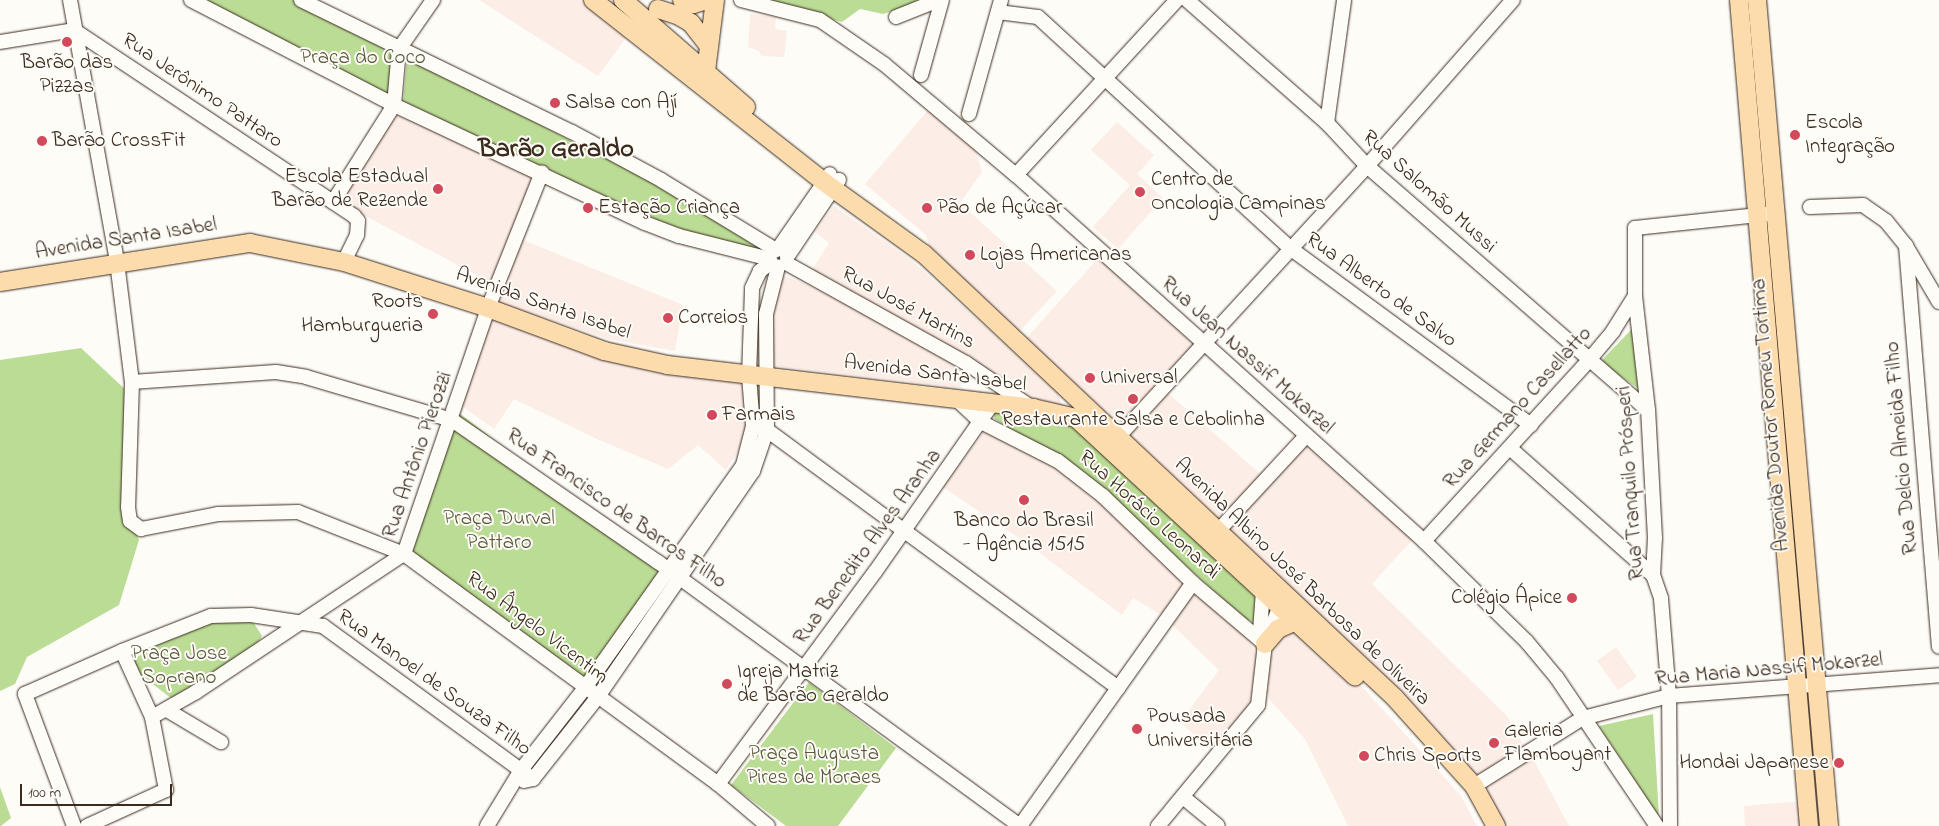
<!DOCTYPE html>
<html>
<head>
<meta charset="utf-8">
<style>
	body { margin:0 }
	#map { position:relative; width:1939px; height:826px; overflow:hidden; background:#fdfcf7; font-family:"Indie Flower",sans-serif }
	div>[style] { position:absolute }
	[style*='--x'] { left:calc(var(--x)*1px); top:calc(var(--y)*1px); width:calc(var(--w)*1px); rotate:calc(var(--a)*1deg) }
	.built>* { inset:0; background:#fcede7 }
	.green>* { inset:0; background:#bbdc95 }
	.roads { filter:drop-shadow(0 0 1px #3b2a1e) drop-shadow(0 0 1px #3b2a1e) }
	.minor>* { height:14px; margin:-7px; padding:0 7px; transform-origin:7px; border-radius:7px; background:#fdfcf7 }
	.major>* { height:18px; margin:-9px; padding:0 9px; transform-origin:9px; border-radius:9px; background:#fcdcac }
	.dots>* { width:14px; height:14px; translate:-50% -50%; box-sizing:border-box; border:2px solid #fdfcf7; border-radius:50% }
	span { translate:-50% -50%; white-space:nowrap; text-align:center; line-height:1.15; -webkit-text-stroke:4px #fdfcf7; paint-order:stroke }
	.park-label { font-size:21px; color:#5b563c }
	.poi-label { font-size:21px; color:#3b2a1e }
	.left { translate:0 -50%; text-align:left }
	.right { translate:-100% -50%; text-align:right }
	.street-label { font-size:21px; color:#3b2a1e }
	.district-label { font-size:26px; color:#3b2a1e; font-weight:700 }
	.scale { position:absolute; left:20px; top:784px; width:152px; height:22px; box-sizing:border-box; border:2px solid #3b2a1e; border-top:0; padding-left:6px; font-size:15px; line-height:18px; white-space:nowrap; color:#3b2a1e; -webkit-text-stroke:4px #fdfcf7; paint-order:stroke }
</style>
</head>
<body>
<div id="map">
	<div class="built">
		<div style="clip-path:polygon(479px 0,583px 0,628px 35px,598px 76px)"></div>
		<div style="clip-path:polygon(750px 14px,776px 17px,775px 29px,787px 31px,784px 57px,762px 56px,759px 51px,748px 47px)"></div>
		<div style="clip-path:polygon(928px 110px,975px 148px,982px 172px,960px 203px,1057px 291px,1017px 334px,931px 252px,925px 234px,865px 184px)"></div>
		<div style="clip-path:polygon(395px 114px,534px 176px,492px 283px,339px 202px)"></div>
		<div style="clip-path:polygon(1117px 122px,1154px 155px,1137px 174px,1163px 198px,1118px 249px,1093px 227px,1130px 185px,1091px 150px)"></div>
		<div style="clip-path:polygon(834px 206px,910px 259px,1057px 391px,1063px 408px,1026px 400px,888px 313px,812px 270px,829px 243px,815px 232px)"></div>
		<div style="clip-path:polygon(523px 240px,683px 305px,675px 351px,609px 339px,497px 302px)"></div>
		<div style="clip-path:polygon(1100px 256px,1197px 343px,1116px 429px,1022px 343px)"></div>
		<div style="clip-path:polygon(783px 275px,834px 296px,968px 366px,960px 388px,773px 366px,771px 315px)"></div>
		<div style="clip-path:polygon(491px 314px,598px 354px,746px 377px,747px 417px,742px 445px,726px 470px,698px 445px,668px 469px,597px 439px,514px 399px,494px 429px,462px 406px)"></div>
		<div style="clip-path:polygon(1168px 393px,1263px 476px,1219px 526px,1125px 439px)"></div>
		<div style="clip-path:polygon(985px 431px,1055px 466px,1099px 500px,1248px 636px,1257px 655px,1255px 699px,1213px 751px,1180px 722px,1219px 670px,1163px 616px,1133px 598px,1122px 615px,1029px 545px,943px 487px)"></div>
		<div style="clip-path:polygon(1305px 444px,1412px 540px,1372px 584px,1507px 716px,1525px 748px,1475px 780px,1226px 532px)"></div>
		<div style="clip-path:polygon(1295px 628px,1365px 690px,1461px 796px,1477px 826px,1348px 826px,1305px 739px,1269px 699px,1266px 683px,1269px 649px,1281px 636px)"></div>
		<div style="clip-path:polygon(1616px 647px,1637px 677px,1618px 690px,1597px 661px)"></div>
		<div style="clip-path:polygon(1531px 755px,1569px 826px,1501px 826px,1479px 787px)"></div>
		<div style="clip-path:polygon(1801px 801px,1804px 826px,1745px 826px,1744px 806px)"></div>
	</div>
	<div class="green">
		<div style="clip-path:polygon(197px 0,301px 0,399px 49px,392px 100px)"></div>
		<div style="clip-path:polygon(763px 0,927px 0,883px 14px,860px 9px,842px 22px)"></div>
		<div style="clip-path:polygon(407px 58px,660px 185px,768px 248px,765px 254px,676px 229px,403px 103px)"></div>
		<div style="clip-path:polygon(1632px 329px,1639px 389px,1600px 362px)"></div>
		<div style="clip-path:polygon(81px 348px,129px 393px,126px 507px,139px 540px,119px 605px,27px 657px,15px 684px,0 691px,0 360px)"></div>
		<div style="clip-path:polygon(992px 412px,1057px 419px,1078px 430px,1258px 595px,1256px 622px,1245px 619px,1153px 536px,1040px 448px,995px 419px)"></div>
		<div style="clip-path:polygon(459px 413px,661px 568px,584px 681px,410px 552px)"></div>
		<div style="clip-path:polygon(213px 619px,252px 620px,262px 636px,254px 648px,176px 702px,137px 672px,132px 661px,147px 650px)"></div>
		<div style="clip-path:polygon(809px 682px,896px 748px,838px 826px,786px 826px,731px 785px)"></div>
		<div style="clip-path:polygon(1653px 714px,1659px 817px,1599px 726px)"></div>
		<div style="clip-path:polygon(0 787px,11px 818px,1px 826px,0 826px)"></div>
	</div>
	<div class="roads">
		<div class="minor">
			<div style="--x:70;--y:0;--w:266;--a:79.8"></div>
			<div style="--x:117;--y:262;--w:121;--a:82.9"></div>
			<div style="--x:132;--y:382;--w:125;--a:91.8"></div>
			<div style="--x:128;--y:507;--w:14;--a:82"></div>
			<div style="--x:130;--y:521;--w:14;--a:36"></div>
			<div style="--x:141;--y:529;--w:78;--a:-11"></div>
			<div style="--x:218;--y:514;--w:80;--a:-1.4"></div>
			<div style="--x:298;--y:512;--w:114;--a:21.6"></div>
			<div style="--x:404;--y:554;--w:389;--a:36.2"></div>
			<div style="--x:718;--y:784;--w:65;--a:40"></div>
			<div style="--x:191;--y:0;--w:229;--a:27.3"></div>
			<div style="--x:394;--y:105;--w:277;--a:25.2"></div>
			<div style="--x:645;--y:223;--w:36;--a:21"></div>
			<div style="--x:679;--y:236;--w:94;--a:14.2"></div>
			<div style="--x:301;--y:0;--w:301;--a:26"></div>
			<div style="--x:572;--y:132;--w:101;--a:28.3"></div>
			<div style="--x:661;--y:180;--w:135;--a:31.3"></div>
			<div style="--x:741;--y:0;--w:81;--a:14.2"></div>
			<div style="--x:820;--y:20;--w:78;--a:34.5"></div>
			<div style="--x:884;--y:64;--w:172;--a:40.1"></div>
			<div style="--x:1016;--y:175;--w:251;--a:41.8"></div>
			<div style="--x:1203;--y:342;--w:297;--a:42"></div>
			<div style="--x:1424;--y:541;--w:144;--a:44.4"></div>
			<div style="--x:1527;--y:642;--w:47;--a:50.2"></div>
			<div style="--x:1557;--y:678;--w:179;--a:56"></div>
			<div style="--x:1187;--y:0;--w:186;--a:41.3"></div>
			<div style="--x:1327;--y:123;--w:59;--a:47.1"></div>
			<div style="--x:1367;--y:166;--w:372;--a:41"></div>
			<div style="--x:998;--y:12;--w:40;--a:7.1"></div>
			<div style="--x:1038;--y:17;--w:342;--a:42.5"></div>
			<div style="--x:1290;--y:248;--w:299;--a:36.3"></div>
			<div style="--x:896;--y:17;--w:46;--a:-21.6"></div>
			<div style="--x:0;--y:42;--w:75;--a:-9.2"></div>
			<div style="--x:74;--y:30;--w:336;--a:33.6"></div>
			<div style="--x:354;--y:216;--w:6;--a:51"></div>
			<div style="--x:358;--y:221;--w:14;--a:94"></div>
			<div style="--x:357;--y:235;--w:30;--a:116"></div>
			<div style="--x:921;--y:75;--w:78;--a:-74.4"></div>
			<div style="--x:969;--y:114;--w:118;--a:-74.3"></div>
			<div style="--x:1327;--y:123;--w:124;--a:-82.1"></div>
			<div style="--x:1016;--y:175;--w:238;--a:-47.4"></div>
			<div style="--x:333;--y:202;--w:115;--a:-57.8"></div>
			<div style="--x:394;--y:105;--w:56;--a:-84.9"></div>
			<div style="--x:399;--y:49;--w:60;--a:-55.2"></div>
			<div style="--x:1810;--y:207;--w:53;--a:-2.2"></div>
			<div style="--x:1863;--y:205;--w:28;--a:35"></div>
			<div style="--x:1886;--y:221;--w:32;--a:51"></div>
			<div style="--x:1906;--y:246;--w:65;--a:59.5"></div>
			<div style="--x:1906;--y:246;--w:402;--a:85.3"></div>
			<div style="--x:778;--y:249;--w:91;--a:-55.3"></div>
			<div style="--x:787;--y:257;--w:93;--a:-56"></div>
			<div style="--x:786;--y:263;--w:206;--a:29.1"></div>
			<div style="--x:966;--y:363;--w:78;--a:34.1"></div>
			<div style="--x:132;--y:382;--w:144;--a:-4"></div>
			<div style="--x:276;--y:372;--w:30;--a:9"></div>
			<div style="--x:306;--y:377;--w:152;--a:16.4"></div>
			<div style="--x:452;--y:420;--w:250;--a:34.6"></div>
			<div style="--x:658;--y:562;--w:448;--a:36.1"></div>
			<div style="--x:955;--y:398;--w:35;--a:43"></div>
			<div style="--x:981;--y:422;--w:86;--a:26.9"></div>
			<div style="--x:1058;--y:461;--w:57;--a:37.9"></div>
			<div style="--x:1103;--y:496;--w:125;--a:44"></div>
			<div style="--x:1193;--y:583;--w:94;--a:40.3"></div>
			<div style="--x:759;--y:427;--w:9;--a:21"></div>
			<div style="--x:767;--y:430;--w:436;--a:36.3"></div>
			<div style="--x:1117;--y:438;--w:369;--a:-47.4"></div>
			<div style="--x:1367;--y:166;--w:221;--a:-48.7"></div>
			<div style="--x:1511;--y:449;--w:190;--a:41.6"></div>
			<div style="--x:1218;--y:531;--w:129;--a:-47.2"></div>
			<div style="--x:1424;--y:541;--w:245;--a:-47.6"></div>
			<div style="--x:1589;--y:360;--w:38;--a:-50"></div>
			<div style="--x:1613;--y:331;--w:41;--a:-57.8"></div>
			<div style="--x:1263;--y:591;--w:40;--a:94.3"></div>
			<div style="--x:1260;--y:631;--w:14;--a:69"></div>
			<div style="--x:167;--y:710;--w:63;--a:30.7"></div>
			<div style="--x:152;--y:717;--w:51;--a:-29.6"></div>
			<div style="--x:196;--y:692;--w:250;--a:-33.6"></div>
			<div style="--x:404;--y:554;--w:260;--a:-71.1"></div>
			<div style="--x:488;--y:308;--w:146;--a:-68.3"></div>
			<div style="--x:524;--y:781;--w:9;--a:-13"></div>
			<div style="--x:533;--y:779;--w:103;--a:-51.7"></div>
			<div style="--x:597;--y:698;--w:275;--a:-55.5"></div>
			<div style="--x:753;--y:471;--w:43;--a:-71.1"></div>
			<div style="--x:767;--y:430;--w:116;--a:-90.5"></div>
			<div style="--x:766;--y:314;--w:49;--a:-75.7"></div>
			<div style="--x:718;--y:784;--w:264;--a:-53.5"></div>
			<div style="--x:875;--y:572;--w:206;--a:-55.1"></div>
			<div style="--x:1474;--y:786;--w:128;--a:-32"></div>
			<div style="--x:1583;--y:718;--w:89;--a:-14.3"></div>
			<div style="--x:1669;--y:696;--w:271;--a:-4.4"></div>
			<div style="--x:1183;--y:797;--w:45;--a:39.6"></div>
			<div style="--x:74;--y:826;--w:141;--a:-110.4"></div>
			<div style="--x:25;--y:694;--w:106;--a:-23.9"></div>
			<div style="--x:122;--y:651;--w:96;--a:-21.5"></div>
			<div style="--x:211;--y:616;--w:40;--a:-1.4"></div>
			<div style="--x:251;--y:615;--w:73;--a:8.7"></div>
			<div style="--x:323;--y:626;--w:260;--a:36.1"></div>
			<div style="--x:87;--y:826;--w:87;--a:-24.5"></div>
			<div style="--x:166;--y:790;--w:74;--a:-100.9"></div>
			<div style="--x:152;--y:717;--w:72;--a:-114.4"></div>
			<div style="--x:487;--y:826;--w:66;--a:-58.7"></div>
			<div style="--x:521;--y:770;--w:103;--a:-52.1"></div>
			<div style="--x:584;--y:689;--w:275;--a:-54.6"></div>
			<div style="--x:743;--y:465;--w:40;--a:-75.6"></div>
			<div style="--x:753;--y:426;--w:50;--a:-94.6"></div>
			<div style="--x:749;--y:376;--w:88;--a:-88"></div>
			<div style="--x:752;--y:288;--w:19;--a:-65"></div>
			<div style="--x:760;--y:271;--w:14;--a:-39"></div>
			<div style="--x:1020;--y:826;--w:298;--a:-54.6"></div>
			<div style="--x:1158;--y:826;--w:157;--a:-50.4"></div>
			<div style="--x:1258;--y:705;--w:61;--a:-83.5"></div>
			<div style="--x:1265;--y:644;--w:49;--a:-68.6"></div>
			<div style="--x:1670;--y:826;--w:130;--a:-90.4"></div>
			<div style="--x:1669;--y:696;--w:98;--a:-94.7"></div>
			<div style="--x:1661;--y:598;--w:24;--a:-109"></div>
			<div style="--x:1653;--y:575;--w:37;--a:-87"></div>
			<div style="--x:1655;--y:538;--w:128;--a:-93.1"></div>
			<div style="--x:1648;--y:410;--w:115;--a:-96.5"></div>
			<div style="--x:1635;--y:296;--w:68;--a:-90"></div>
			<div style="--x:1635;--y:228;--w:143;--a:-6"></div>
		</div>
		<div class="major">
			<div style="--x:593;--y:0;--w:294;--a:38.2"></div>
			<div style="--x:824;--y:182;--w:123;--a:35.8"></div>
			<div style="--x:924;--y:254;--w:647;--a:43.31"></div>
			<div style="--x:1395;--y:698;--w:118;--a:48.1"></div>
			<div style="--x:1474;--y:786;--w:46;--a:61.2"></div>
			<div style="--x:623;--y:0;--w:163;--a:41"></div>
			<div style="--x:682;--y:0;--w:12;--a:20"></div>
			<div style="--x:693;--y:4;--w:15;--a:-16"></div>
			<div style="--x:1739;--y:0;--w:829;--a:85.16"></div>
			<div style="--x:1757;--y:0;--w:829;--a:85.02"></div>
			<div style="--x:658;--y:9;--w:22;--a:18"></div>
			<div style="--x:679;--y:16;--w:14;--a:30"></div>
			<div style="--x:691;--y:23;--w:29;--a:52"></div>
			<div style="--x:706;--y:71;--w:72;--a:-82.8"></div>
			<div style="--x:0;--y:282;--w:253;--a:-8.9"></div>
			<div style="--x:250;--y:243;--w:96;--a:11.4"></div>
			<div style="--x:344;--y:262;--w:151;--a:17.7"></div>
			<div style="--x:488;--y:308;--w:124;--a:20.3"></div>
			<div style="--x:604;--y:351;--w:65;--a:12.5"></div>
			<div style="--x:667;--y:365;--w:369;--a:6.7"></div>
			<div style="--x:1033;--y:408;--w:71;--a:13.1"></div>
			<div style="--x:1077;--y:419;--w:379;--a:42.8"></div>
			<div style="--x:1265;--y:644;--w:20;--a:-49"></div>
			<div style="--x:1278;--y:629;--w:20;--a:-24"></div>
		</div>
	</div>
	<div class="dots">
		<div style="left:67px;top:42px;background:#d1495b"></div>
		<div style="left:555px;top:103px;background:#d1495b"></div>
		<div style="left:1795px;top:135px;background:#d1495b"></div>
		<div style="left:42px;top:141px;background:#d1495b"></div>
		<div style="left:438px;top:189px;background:#d1495b"></div>
		<div style="left:1140px;top:192px;background:#d1495b"></div>
		<div style="left:588px;top:208px;background:#d1495b"></div>
		<div style="left:927px;top:208px;background:#d1495b"></div>
		<div style="left:970px;top:255px;background:#d1495b"></div>
		<div style="left:433px;top:314px;background:#d1495b"></div>
		<div style="left:668px;top:318px;background:#d1495b"></div>
		<div style="left:1090px;top:378px;background:#d1495b"></div>
		<div style="left:1133px;top:399px;background:#d1495b"></div>
		<div style="left:712px;top:415px;background:#d1495b"></div>
		<div style="left:1024px;top:500px;background:#d1495b"></div>
		<div style="left:1572px;top:598px;background:#d1495b"></div>
		<div style="left:727px;top:684px;background:#d1495b"></div>
		<div style="left:1137px;top:729px;background:#d1495b"></div>
		<div style="left:1494px;top:743px;background:#d1495b"></div>
		<div style="left:1364px;top:756px;background:#d1495b"></div>
		<div style="left:1839px;top:763px;background:#d1495b"></div>
	</div>
	<div class="park-label">
		<span style="left:363px;top:58px">Praça do Coco</span>
		<span style="left:499px;top:531px">Praça Durval<br>Pattaro</span>
		<span style="left:179px;top:666px">Praça Jose<br>Soprano</span>
		<span style="left:814px;top:766px">Praça Augusta<br>Pires de Moraes</span>
	</div>
	<div class="poi-label">
		<span style="left:67px;top:75px">Barão das<br>Pizzas</span>
		<span class="left" style="left:565px;top:103px">Salsa con Ají</span>
		<span class="left" style="left:1805px;top:135px">Escola<br>Integração</span>
		<span class="left" style="left:52px;top:141px">Barão CrossFit</span>
		<span class="right" style="left:428px;top:189px">Escola Estadual<br>Barão de Rezende</span>
		<span class="left" style="left:1151px;top:192px">Centro de<br>Oncologia Campinas</span>
		<span class="left" style="left:598px;top:208px">Estação Criança</span>
		<span class="left" style="left:937px;top:208px">Pão de Açúcar</span>
		<span class="left" style="left:980px;top:255px">Lojas Americanas</span>
		<span class="right" style="left:423px;top:314px">Roots<br>Hamburgueria</span>
		<span class="left" style="left:678px;top:318px">Correios</span>
		<span class="left" style="left:1100px;top:378px">Universal</span>
		<span class="left" style="left:722px;top:415px">Farmais</span>
		<span style="left:1133px;top:420px">Restaurante Salsa e Cebolinha</span>
		<span style="left:1024px;top:533px">Banco do Brasil<br>- Agência 1515</span>
		<span class="right" style="left:1562px;top:598px">Colégio Ápice</span>
		<span class="left" style="left:737px;top:684px">Igreja Matriz<br>de Barão Geraldo</span>
		<span class="left" style="left:1147px;top:729px">Pousada<br>Universitária</span>
		<span class="left" style="left:1504px;top:743px">Galeria<br>Flamboyant</span>
		<span class="left" style="left:1374px;top:756px">Chris Sports</span>
		<span class="right" style="left:1829px;top:763px">Hondai Japanese</span>
	</div>
	<div class="street-label">
		<span style="left:202px;top:91px;rotate:34deg">Rua Jerônimo Pattaro</span>
		<span style="left:1429px;top:192px;rotate:42deg">Rua Salomão Mussi</span>
		<span style="left:126px;top:239px;rotate:-9deg">Avenida Santa Isabel</span>
		<span style="left:1381px;top:290px;rotate:36deg">Rua Alberto de Salvo</span>
		<span style="left:543px;top:304px;rotate:19deg">Avenida Santa Isabel</span>
		<span style="left:908px;top:308px;rotate:29deg">Rua José Martins</span>
		<span style="left:1247px;top:356px;rotate:42deg">Rua Jean Nassif Mokarzel</span>
		<span style="left:935px;top:374px;rotate:7deg">Avenida Santa Isabel</span>
		<span style="left:1518px;top:408px;rotate:-48deg">Rua Germano Casellatto</span>
		<span style="left:1771px;top:415px;rotate:-95deg">Avenida Doutor Romeu Tortima</span>
		<span style="left:1902px;top:448px;rotate:-95deg">Rua Delcio Almeida Filho</span>
		<span style="left:418px;top:455px;rotate:-71deg">Rua Antônio Pierozzi</span>
		<span style="left:1631px;top:483px;rotate:-94deg">Rua Tranquilo Prósperi</span>
		<span style="left:616px;top:509px;rotate:35deg">Rua Francisco de Barros Filho</span>
		<span style="left:1149px;top:515px;rotate:42deg">Rua Horácio Leonardi</span>
		<span style="left:868px;top:547px;rotate:-54deg">Rua Benedito Alves Aranha</span>
		<span style="left:1302px;top:582px;rotate:44deg">Avenida Albino José Barbosa de Oliveira</span>
		<span style="left:537px;top:628px;rotate:37deg">Rua Ângelo Vicentim</span>
		<span style="left:1769px;top:670px;rotate:-5deg">Rua Maria Nassif Mokarzel</span>
		<span style="left:434px;top:683px;rotate:36deg">Rua Manoel de Souza Filho</span>
	</div>
	<div class="district-label">
		<span style="left:556px;top:151px">Barão Geraldo</span>
	</div>
	<div class="scale">100 m</div>
</div>
</body>
</html>
